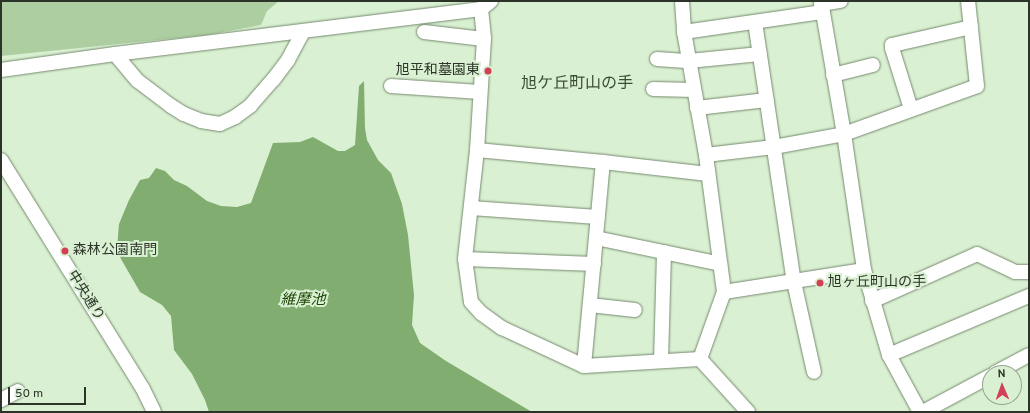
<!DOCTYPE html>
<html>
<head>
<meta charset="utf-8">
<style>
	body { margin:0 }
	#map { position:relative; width:1030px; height:413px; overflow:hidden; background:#daf0d2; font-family:Overpass,"Noto Sans JP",sans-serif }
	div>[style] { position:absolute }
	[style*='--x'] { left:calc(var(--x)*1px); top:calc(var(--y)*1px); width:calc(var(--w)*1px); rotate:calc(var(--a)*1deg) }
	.green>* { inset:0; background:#accea0 }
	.water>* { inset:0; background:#81ae70 }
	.roads { filter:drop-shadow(0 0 1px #75896e) drop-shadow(0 0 1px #75896e) }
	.minor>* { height:14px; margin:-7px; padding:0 7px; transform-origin:7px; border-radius:7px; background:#fff }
	.dots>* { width:11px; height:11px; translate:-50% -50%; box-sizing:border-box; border:2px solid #daf0d2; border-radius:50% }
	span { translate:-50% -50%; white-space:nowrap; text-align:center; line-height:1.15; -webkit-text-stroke:4px #daf0d2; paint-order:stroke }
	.poi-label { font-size:14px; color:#2c3429 }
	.right { translate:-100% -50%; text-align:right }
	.left { translate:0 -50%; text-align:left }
	.street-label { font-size:14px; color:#2c3429 }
	.water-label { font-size:15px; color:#1b4604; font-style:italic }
	.quarter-label { font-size:16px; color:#3b4d35 }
	.frame { position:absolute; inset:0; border:2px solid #2c3429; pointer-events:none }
	.north { position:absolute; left:982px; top:365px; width:40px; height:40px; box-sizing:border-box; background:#daf0d2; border:1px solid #94a58e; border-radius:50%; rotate:358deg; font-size:11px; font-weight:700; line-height:16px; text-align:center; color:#2c3429 }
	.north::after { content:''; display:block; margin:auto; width:14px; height:18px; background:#d14055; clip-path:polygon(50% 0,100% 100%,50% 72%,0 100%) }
	.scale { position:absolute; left:8px; top:387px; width:78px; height:18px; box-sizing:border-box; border:2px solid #2c3429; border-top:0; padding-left:5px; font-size:12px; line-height:14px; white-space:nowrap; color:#2c3429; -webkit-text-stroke:3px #daf0d2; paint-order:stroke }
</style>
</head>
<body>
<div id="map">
	<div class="green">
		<div style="clip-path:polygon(1px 1px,279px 1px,267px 11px,261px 25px,207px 35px,1px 56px)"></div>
	</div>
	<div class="water">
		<div style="clip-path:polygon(364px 81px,365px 128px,367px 140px,378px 160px,391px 173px,402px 204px,408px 235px,414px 295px,412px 325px,420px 343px,446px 361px,532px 412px,209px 412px,205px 400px,192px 374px,174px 350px,171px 316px,162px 305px,140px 292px,121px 259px,117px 248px,119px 224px,129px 200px,140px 180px,149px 178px,156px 168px,165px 171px,174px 180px,187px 186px,207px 201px,221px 206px,237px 207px,251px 203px,273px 143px,300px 142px,313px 137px,338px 151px,345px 151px,355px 145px,359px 86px)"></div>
	</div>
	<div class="roads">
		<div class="minor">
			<div style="--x:682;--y:1;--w:31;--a:86"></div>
			<div style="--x:821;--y:1;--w:135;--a:80.2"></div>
			<div style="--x:844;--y:134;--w:137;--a:81.6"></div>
			<div style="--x:864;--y:270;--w:89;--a:73.6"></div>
			<div style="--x:889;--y:355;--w:65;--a:61.5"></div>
			<div style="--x:821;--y:4;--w:20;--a:-9"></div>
			<div style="--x:481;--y:9;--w:30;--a:84"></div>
			<div style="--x:484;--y:39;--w:111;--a:93.6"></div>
			<div style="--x:477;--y:150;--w:110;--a:96.3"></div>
			<div style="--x:465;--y:259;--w:43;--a:82.1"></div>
			<div style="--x:471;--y:302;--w:15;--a:48"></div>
			<div style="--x:481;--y:313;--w:26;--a:36"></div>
			<div style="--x:502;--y:328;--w:90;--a:24.9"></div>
			<div style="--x:584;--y:366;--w:116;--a:-3.5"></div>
			<div style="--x:755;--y:22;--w:263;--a:81.5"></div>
			<div style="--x:794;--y:282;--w:92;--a:77.5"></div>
			<div style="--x:424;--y:32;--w:60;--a:6.7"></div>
			<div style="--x:115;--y:54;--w:35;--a:50"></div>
			<div style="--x:138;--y:81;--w:41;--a:37.1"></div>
			<div style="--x:171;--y:106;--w:15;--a:32"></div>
			<div style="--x:184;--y:114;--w:18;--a:22"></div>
			<div style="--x:201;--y:121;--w:19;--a:9"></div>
			<div style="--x:220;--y:124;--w:17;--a:-25"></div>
			<div style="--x:235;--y:117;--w:19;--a:-36"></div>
			<div style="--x:250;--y:106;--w:35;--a:-49"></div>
			<div style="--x:273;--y:80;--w:25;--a:-53"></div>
			<div style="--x:288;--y:60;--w:32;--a:-62"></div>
			<div style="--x:657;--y:59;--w:32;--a:4"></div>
			<div style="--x:689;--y:61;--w:71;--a:-5.6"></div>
			<div style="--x:1;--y:70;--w:115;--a:-8"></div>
			<div style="--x:115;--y:54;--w:369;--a:-7"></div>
			<div style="--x:481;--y:9;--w:13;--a:-39"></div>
			<div style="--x:833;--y:75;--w:41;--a:-14"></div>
			<div style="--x:391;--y:86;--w:89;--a:3.9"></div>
			<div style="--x:653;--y:89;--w:41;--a:1.4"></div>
			<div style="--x:697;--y:108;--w:70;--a:-6.5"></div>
			<div style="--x:911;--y:109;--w:64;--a:-107.3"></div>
			<div style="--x:892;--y:48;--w:3;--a:-90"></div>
			<div style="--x:892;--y:45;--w:81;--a:-12.8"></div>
			<div style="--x:477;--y:150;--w:127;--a:5.4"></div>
			<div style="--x:603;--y:162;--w:106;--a:6.5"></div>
			<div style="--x:706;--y:155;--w:68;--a:-6.7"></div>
			<div style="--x:774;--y:147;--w:71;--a:-10.5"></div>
			<div style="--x:844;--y:134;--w:141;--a:-19.8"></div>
			<div style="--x:977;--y:86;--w:85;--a:-96"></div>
			<div style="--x:1;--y:160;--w:269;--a:58.2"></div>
			<div style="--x:143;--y:389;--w:25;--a:64"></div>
			<div style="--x:471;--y:208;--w:127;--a:4.1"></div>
			<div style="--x:596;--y:238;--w:127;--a:11.8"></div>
			<div style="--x:465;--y:259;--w:129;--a:2.2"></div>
			<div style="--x:724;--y:292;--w:142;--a:-8.9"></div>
			<div style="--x:872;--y:301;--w:115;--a:-24.1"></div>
			<div style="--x:977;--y:254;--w:42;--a:25.3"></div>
			<div style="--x:1015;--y:272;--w:14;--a:0"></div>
			<div style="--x:590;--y:305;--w:45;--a:6.3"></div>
			<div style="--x:889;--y:355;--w:152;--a:-22.9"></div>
			<div style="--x:700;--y:359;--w:71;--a:-70.3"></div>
			<div style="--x:724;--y:292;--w:138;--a:-97.5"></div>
			<div style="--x:706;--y:155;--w:125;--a:-100.1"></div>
			<div style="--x:684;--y:32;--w:139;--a:-8.2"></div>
			<div style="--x:700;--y:359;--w:72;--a:47.8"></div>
			<div style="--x:661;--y:361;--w:109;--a:-88.4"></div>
			<div style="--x:584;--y:366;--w:205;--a:-84.7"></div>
			<div style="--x:995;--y:373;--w:38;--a:-28"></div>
			<div style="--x:1;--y:400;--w:19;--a:-28"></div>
			<div style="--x:923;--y:412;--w:76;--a:-28.2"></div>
		</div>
	</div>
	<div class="dots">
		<div style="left:488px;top:71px;background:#d14055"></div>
		<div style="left:65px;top:251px;background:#d14055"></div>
		<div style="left:820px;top:283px;background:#d14055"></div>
	</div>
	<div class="poi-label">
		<span class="right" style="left:480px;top:71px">旭平和墓園東</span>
		<span class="left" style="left:73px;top:251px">森林公園南門</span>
		<span class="left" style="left:828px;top:283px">旭ヶ丘町山の手</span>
	</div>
	<div class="street-label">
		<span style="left:85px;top:296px;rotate:58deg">中央通り</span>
	</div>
	<div class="water-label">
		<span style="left:303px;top:301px">維摩池</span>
	</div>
	<div class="quarter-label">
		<span style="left:577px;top:84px">旭ケ丘町山の手</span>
	</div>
	<div class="frame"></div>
	<div class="north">N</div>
	<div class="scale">50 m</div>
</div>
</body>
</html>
